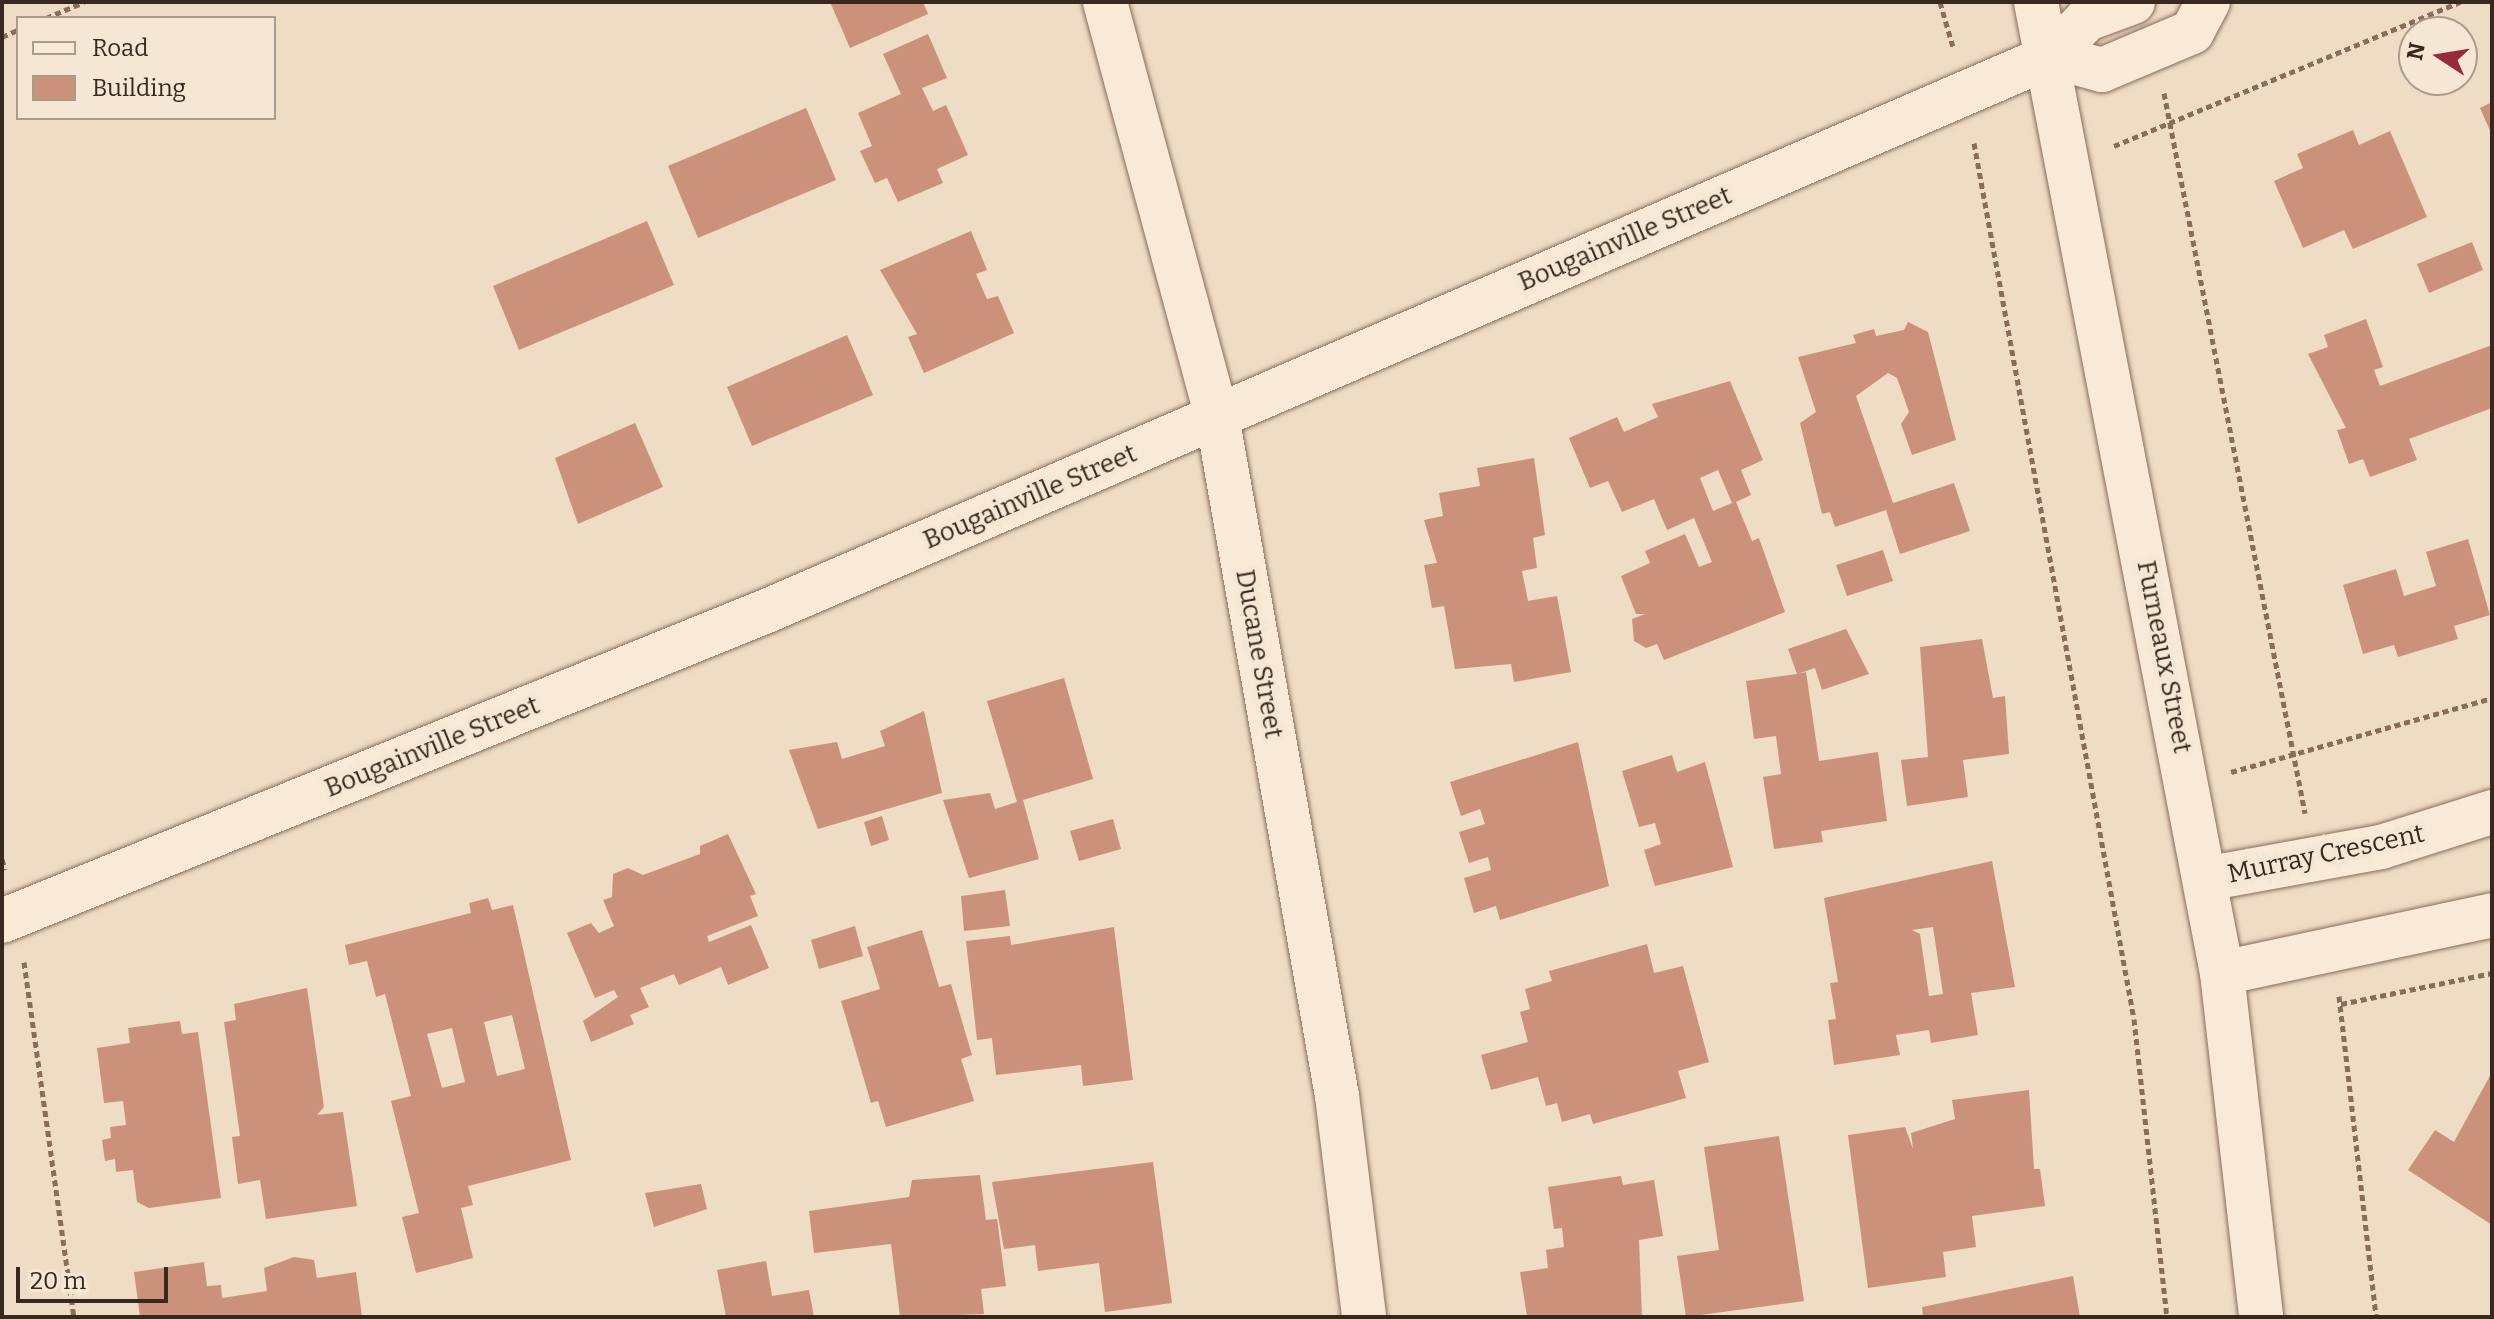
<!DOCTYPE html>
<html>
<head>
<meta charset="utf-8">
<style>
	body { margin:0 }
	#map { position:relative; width:2494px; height:1319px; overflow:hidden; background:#eedcc4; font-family:Bitter,serif }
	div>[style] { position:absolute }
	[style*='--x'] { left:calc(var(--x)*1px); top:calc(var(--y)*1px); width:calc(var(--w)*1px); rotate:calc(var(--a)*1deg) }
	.building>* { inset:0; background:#cc917b }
	.path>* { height:5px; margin-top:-2.5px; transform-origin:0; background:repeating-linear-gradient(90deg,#896d5b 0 6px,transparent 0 10px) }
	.roads { filter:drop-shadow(0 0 2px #896d5b) drop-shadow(0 0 2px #896d5b) }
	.minor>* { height:44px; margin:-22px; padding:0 22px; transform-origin:22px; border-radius:22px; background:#f9ead8 }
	span { translate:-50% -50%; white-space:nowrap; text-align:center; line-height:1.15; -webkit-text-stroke:8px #f5e7d4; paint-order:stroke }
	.street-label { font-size:26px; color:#39281f }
	.frame { position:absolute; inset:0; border:4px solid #39281f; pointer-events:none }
	.legend { position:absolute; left:16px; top:16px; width:260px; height:104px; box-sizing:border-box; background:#f5e7d4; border:2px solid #aa9b8c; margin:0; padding:10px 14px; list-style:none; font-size:24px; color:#39281f }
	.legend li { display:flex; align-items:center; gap:16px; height:40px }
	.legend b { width:40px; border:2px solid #aa9b8c }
	.north { position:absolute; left:2398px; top:16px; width:80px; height:80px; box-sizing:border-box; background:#f5e7d4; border:2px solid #aa9b8c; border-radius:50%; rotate:282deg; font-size:22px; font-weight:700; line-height:32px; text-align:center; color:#39281f }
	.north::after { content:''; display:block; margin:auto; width:28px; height:36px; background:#972b3b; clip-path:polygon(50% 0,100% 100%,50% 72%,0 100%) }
	.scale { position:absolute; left:16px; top:1267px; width:152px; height:36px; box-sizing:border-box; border:4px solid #39281f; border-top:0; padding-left:10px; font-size:24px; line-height:28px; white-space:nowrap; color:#39281f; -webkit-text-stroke:6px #f5e7d4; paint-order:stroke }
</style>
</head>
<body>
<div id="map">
	<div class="building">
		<div style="clip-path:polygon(830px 2px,923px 2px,928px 14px,850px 48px)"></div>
		<div style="clip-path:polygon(928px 34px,947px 78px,922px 88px,933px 111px,946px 105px,968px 155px,937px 169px,943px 183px,898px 202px,887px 178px,875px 183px,860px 151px,872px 146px,858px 113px,901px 94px,883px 54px)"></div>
		<div style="clip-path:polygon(2492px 102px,2492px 135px,2480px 108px)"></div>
		<div style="clip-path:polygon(806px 108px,836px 180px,698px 238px,668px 166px)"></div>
		<div style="clip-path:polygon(2353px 130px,2359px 145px,2390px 131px,2427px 217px,2353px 249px,2344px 230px,2303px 248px,2274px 181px,2303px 168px,2297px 154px)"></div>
		<div style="clip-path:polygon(647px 221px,674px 285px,519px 350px,493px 286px)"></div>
		<div style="clip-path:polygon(971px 231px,987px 270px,976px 274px,987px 299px,998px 296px,1014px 333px,924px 373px,908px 337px,917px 334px,880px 270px)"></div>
		<div style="clip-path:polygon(2472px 242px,2483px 270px,2429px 293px,2417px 264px)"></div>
		<div style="clip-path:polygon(2366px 319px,2383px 367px,2374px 370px,2380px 386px,2492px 345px,2492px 408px,2409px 439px,2417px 460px,2370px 477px,2363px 459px,2349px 464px,2337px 430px,2346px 428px,2308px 354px,2328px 347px,2324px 335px)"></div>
		<div style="clip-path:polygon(1908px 322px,1928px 332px,1956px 440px,1912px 455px,1901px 424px,1909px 412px,1897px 378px,1888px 373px,1856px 396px,1893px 503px,1954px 483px,1970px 531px,1900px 554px,1886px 510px,1835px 527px,1830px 512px,1822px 514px,1800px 423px,1816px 412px,1798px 357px,1856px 343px,1853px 335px,1874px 329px,1876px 336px,1904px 330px)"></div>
		<div style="clip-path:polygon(847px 335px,873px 395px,752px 446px,727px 387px)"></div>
		<div style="clip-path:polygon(evenodd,1730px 381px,1763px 460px,1741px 470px,1751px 495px,1736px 502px,1752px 541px,1759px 538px,1785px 612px,1664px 660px,1657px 644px,1646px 648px,1634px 641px,1632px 619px,1645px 614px,1636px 614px,1621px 576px,1650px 563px,1645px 551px,1685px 534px,1699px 567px,1712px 562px,1694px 518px,1667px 530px,1654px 499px,1622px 512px,1608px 481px,1590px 488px,1569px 438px,1617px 417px,1624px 432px,1658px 417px,1652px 404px,1730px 381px,1718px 470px,1732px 503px,1713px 511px,1700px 478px,1718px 470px)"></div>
		<div style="clip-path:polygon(635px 423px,663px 487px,578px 524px,555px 458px)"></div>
		<div style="clip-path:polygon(1534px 458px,1545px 535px,1533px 538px,1537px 568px,1522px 571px,1528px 601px,1557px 596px,1571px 672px,1514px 682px,1511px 664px,1455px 669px,1444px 606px,1432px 608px,1424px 565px,1437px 563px,1424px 520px,1443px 516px,1439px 493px,1480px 486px,1477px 468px)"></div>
		<div style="clip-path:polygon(2468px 539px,2490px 615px,2454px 626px,2458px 639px,2398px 657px,2394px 645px,2363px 654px,2343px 585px,2396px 569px,2404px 596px,2436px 586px,2426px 552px)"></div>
		<div style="clip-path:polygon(1883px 550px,1893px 581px,1847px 596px,1836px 565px)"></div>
		<div style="clip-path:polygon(1846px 629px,1869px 674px,1822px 690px,1815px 668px,1797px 674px,1806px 672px,1819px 761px,1878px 752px,1887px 821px,1821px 831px,1823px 842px,1774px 849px,1763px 777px,1781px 774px,1776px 736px,1754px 739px,1746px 681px,1797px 674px,1788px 649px)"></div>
		<div style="clip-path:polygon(1982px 639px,1993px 698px,2005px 696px,2009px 754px,1963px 760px,1968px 797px,1907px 806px,1901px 760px,1928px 757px,1920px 647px)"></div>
		<div style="clip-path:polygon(1064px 678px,1093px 779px,1023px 800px,1039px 859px,969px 878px,943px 800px,990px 793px,995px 809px,1017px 802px,987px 701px)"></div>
		<div style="clip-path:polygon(924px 711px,942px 793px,818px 829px,789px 750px,837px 742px,842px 759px,885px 746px,880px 731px)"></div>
		<div style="clip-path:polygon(1578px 742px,1609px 886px,1500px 920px,1496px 906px,1474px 913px,1464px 878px,1491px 870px,1488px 857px,1469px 863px,1459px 832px,1485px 824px,1480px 809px,1461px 816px,1450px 782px)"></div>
		<div style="clip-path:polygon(1672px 755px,1677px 772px,1705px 762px,1733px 867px,1655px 886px,1644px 850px,1661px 844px,1655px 823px,1639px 827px,1622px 771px)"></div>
		<div style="clip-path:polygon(882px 816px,889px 840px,871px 846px,864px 822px)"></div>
		<div style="clip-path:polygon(1113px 819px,1121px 849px,1079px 861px,1070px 831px)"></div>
		<div style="clip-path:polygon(728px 834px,756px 894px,750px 896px,758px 916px,707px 936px,709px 942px,751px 925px,769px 968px,728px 985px,721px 967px,679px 985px,674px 974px,640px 988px,649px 1007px,630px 1015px,634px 1024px,591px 1042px,583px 1021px,618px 997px,614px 990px,595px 998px,567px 933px,591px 923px,599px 933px,614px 926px,603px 900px,612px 897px,613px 874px,628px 868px,643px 875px,700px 854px,700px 846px)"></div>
		<div style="clip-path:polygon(evenodd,1992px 861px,2015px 987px,1971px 993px,1978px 1035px,1931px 1043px,1929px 1030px,1896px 1035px,1900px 1055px,1834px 1065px,1828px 1020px,1836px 1019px,1830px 983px,1838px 982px,1824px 898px,1992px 861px,1933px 927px,1943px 994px,1929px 996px,1920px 934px,1912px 930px,1933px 927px)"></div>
		<div style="clip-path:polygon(1005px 890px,1010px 926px,964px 931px,961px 896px)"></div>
		<div style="clip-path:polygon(evenodd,488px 898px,492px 910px,513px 905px,571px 1160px,468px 1186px,473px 1205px,461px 1208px,473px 1258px,416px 1273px,402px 1217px,419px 1213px,391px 1101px,411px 1096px,385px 994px,376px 997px,367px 961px,349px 965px,345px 945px,471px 913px,469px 903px,488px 898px,512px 1015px,525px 1069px,497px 1076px,484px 1022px,512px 1015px,488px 898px,452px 1028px,465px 1082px,442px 1088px,427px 1034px,452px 1028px)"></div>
		<div style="clip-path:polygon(855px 926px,863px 956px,819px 969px,811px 940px)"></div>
		<div style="clip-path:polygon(1114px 927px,1133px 1080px,1083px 1086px,1081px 1065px,996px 1075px,992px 1038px,977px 1040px,966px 941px,1010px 936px,1011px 945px)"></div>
		<div style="clip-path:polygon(922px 930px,939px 987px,951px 984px,972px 1055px,961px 1059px,974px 1101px,886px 1127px,878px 1101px,871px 1103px,841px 1001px,880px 989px,867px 947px)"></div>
		<div style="clip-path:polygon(1647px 944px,1654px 973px,1683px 966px,1709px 1062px,1678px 1071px,1686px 1098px,1593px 1124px,1590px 1114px,1562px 1122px,1557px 1103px,1546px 1106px,1538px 1077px,1491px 1090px,1481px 1055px,1528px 1042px,1520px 1012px,1530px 1009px,1525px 989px,1552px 981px,1549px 971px)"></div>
		<div style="clip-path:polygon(307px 988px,324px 1107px,317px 1115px,343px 1112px,357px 1206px,266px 1219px,260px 1180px,238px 1184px,232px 1137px,240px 1136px,224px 1022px,236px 1020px,234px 1004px)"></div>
		<div style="clip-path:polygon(180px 1021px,182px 1034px,198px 1032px,221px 1198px,149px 1208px,137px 1202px,133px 1170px,116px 1172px,115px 1159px,105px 1161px,102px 1140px,111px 1138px,110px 1127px,126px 1125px,123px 1101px,104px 1103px,97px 1048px,130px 1043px,128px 1028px)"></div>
		<div style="clip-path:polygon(2492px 1072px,2492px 1225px,2408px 1170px,2435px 1130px,2454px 1142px)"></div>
		<div style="clip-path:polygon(2029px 1090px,2034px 1169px,2040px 1169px,2045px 1206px,1972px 1216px,1976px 1247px,1943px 1252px,1946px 1277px,1868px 1288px,1848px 1135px,1905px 1127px,1913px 1149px,1911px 1133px,1955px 1119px,1952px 1100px)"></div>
		<div style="clip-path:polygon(1779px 1136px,1804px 1301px,1686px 1317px,1677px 1256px,1719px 1250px,1704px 1147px)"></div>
		<div style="clip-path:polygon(1153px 1162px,1172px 1303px,1105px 1312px,1099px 1263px,1038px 1271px,1035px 1245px,1004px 1249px,992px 1182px)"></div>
		<div style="clip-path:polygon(980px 1175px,986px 1220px,997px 1219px,1006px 1286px,981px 1289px,984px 1314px,900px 1317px,891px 1244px,814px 1253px,809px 1211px,909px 1197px,912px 1180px)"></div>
		<div style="clip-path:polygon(1621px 1176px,1623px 1185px,1654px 1180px,1663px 1236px,1639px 1240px,1642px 1317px,1527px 1316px,1520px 1272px,1548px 1268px,1546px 1250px,1564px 1247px,1562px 1228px,1554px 1229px,1548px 1187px)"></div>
		<div style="clip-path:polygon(701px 1184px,707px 1209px,654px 1227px,645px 1193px)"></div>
		<div style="clip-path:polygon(294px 1257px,314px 1260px,317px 1278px,356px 1272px,362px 1317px,140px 1317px,134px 1272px,204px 1262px,207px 1286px,221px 1285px,222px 1298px,267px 1291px,264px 1268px)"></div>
		<div style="clip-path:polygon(766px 1261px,772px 1296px,809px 1290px,814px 1317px,726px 1317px,717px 1270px)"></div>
		<div style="clip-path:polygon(2073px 1276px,2080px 1317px,1923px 1317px,1922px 1307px)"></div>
	</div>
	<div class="path">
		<div style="--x:1940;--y:2;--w:47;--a:73.9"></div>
		<div style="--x:46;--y:18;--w:41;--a:-22.8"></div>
		<div style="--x:2;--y:37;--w:17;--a:-24"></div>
		<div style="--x:2164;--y:93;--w:734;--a:78.92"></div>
		<div style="--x:1974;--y:143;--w:890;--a:79.65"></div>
		<div style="--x:2134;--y:1019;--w:300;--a:83.7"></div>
		<div style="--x:2114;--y:146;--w:375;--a:-22.6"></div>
		<div style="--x:2231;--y:772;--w:271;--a:-15.8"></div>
		<div style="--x:2;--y:859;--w:11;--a:75"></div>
		<div style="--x:24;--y:962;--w:359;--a:82"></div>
		<div style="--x:2339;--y:996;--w:323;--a:83.4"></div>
		<div style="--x:2341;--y:1004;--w:154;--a:-11.6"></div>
	</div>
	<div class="roads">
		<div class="minor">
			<div style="--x:1105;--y:2;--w:429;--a:74.9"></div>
			<div style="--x:1217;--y:416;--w:691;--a:79.99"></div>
			<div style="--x:1337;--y:1096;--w:223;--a:83"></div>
			<div style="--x:2036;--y:2;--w:989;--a:79.16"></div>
			<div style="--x:2222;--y:973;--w:346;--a:83.5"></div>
			<div style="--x:2051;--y:56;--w:53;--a:15.4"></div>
			<div style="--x:2102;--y:70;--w:98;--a:-22.9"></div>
			<div style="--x:2192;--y:32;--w:34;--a:-62"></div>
			<div style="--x:2205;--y:879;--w:179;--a:-10.3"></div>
			<div style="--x:2381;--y:847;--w:116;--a:-17.5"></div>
			<div style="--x:2;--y:921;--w:828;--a:-22.07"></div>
			<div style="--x:769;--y:610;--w:1397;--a:-23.37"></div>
			<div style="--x:2051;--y:56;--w:52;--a:-45.8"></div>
			<div style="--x:2087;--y:19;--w:49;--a:-20.3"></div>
			<div style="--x:2222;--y:973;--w:276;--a:-12.1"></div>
		</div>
	</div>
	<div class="street-label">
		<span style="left:1625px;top:239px;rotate:-23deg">Bougainville Street</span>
		<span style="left:1030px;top:497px;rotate:-23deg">Bougainville Street</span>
		<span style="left:1259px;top:654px;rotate:80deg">Ducane Street</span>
		<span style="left:2164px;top:657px;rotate:79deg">Furneaux Street</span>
		<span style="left:432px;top:747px;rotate:-22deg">Bougainville Street</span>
		<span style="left:2326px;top:854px;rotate:-12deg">Murray Crescent</span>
	</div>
	<div class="frame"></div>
	<ul class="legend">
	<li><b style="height:10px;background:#f9ead8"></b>Road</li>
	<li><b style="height:22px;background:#cc917b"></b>Building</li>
	</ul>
	<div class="north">N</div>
	<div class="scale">20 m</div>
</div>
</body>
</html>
